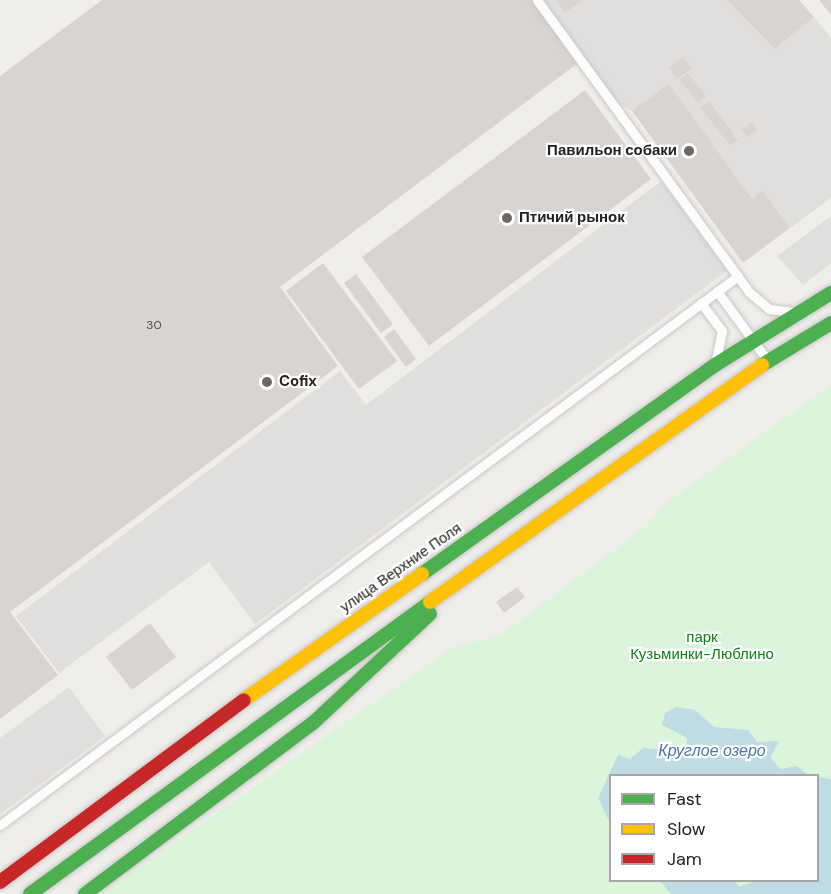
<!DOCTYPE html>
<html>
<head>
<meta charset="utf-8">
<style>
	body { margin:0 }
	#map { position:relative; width:831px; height:894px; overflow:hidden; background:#f0eeeb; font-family:"DM Sans",sans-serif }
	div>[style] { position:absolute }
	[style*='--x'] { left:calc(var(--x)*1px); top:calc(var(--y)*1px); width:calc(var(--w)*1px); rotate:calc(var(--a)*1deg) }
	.park>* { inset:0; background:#daf5da }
	.parking>* { inset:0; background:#e0dfde }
	.water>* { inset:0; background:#bfdbe3 }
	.building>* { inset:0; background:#d7d4d2 }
	.roads { filter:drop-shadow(0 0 2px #c9c8c7) drop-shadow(0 0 2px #c9c8c7) }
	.street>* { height:9px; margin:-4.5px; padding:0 4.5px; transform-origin:4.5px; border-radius:4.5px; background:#fdfcfc }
	.fast>* { height:14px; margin:-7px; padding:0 7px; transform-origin:7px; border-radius:7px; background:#4caf50 }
	.slow>* { height:14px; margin:-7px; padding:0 7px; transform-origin:7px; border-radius:7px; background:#ffc107 }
	.jam>* { height:14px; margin:-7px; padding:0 7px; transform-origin:7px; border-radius:7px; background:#c62828 }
	.dots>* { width:16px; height:16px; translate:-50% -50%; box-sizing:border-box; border:3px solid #fff; border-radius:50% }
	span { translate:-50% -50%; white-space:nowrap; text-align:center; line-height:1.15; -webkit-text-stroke:4.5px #fff; paint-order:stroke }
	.number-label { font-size:12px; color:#4f4e4e }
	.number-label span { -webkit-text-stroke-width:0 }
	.poi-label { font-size:15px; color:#222; font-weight:700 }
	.right { translate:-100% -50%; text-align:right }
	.left { translate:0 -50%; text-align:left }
	.street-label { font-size:15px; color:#222 }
	.park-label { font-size:15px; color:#0c8416 }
	.water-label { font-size:16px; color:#4a7aab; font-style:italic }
	.legend { position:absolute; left:609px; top:774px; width:210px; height:108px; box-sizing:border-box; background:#fff; border:2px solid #a7a7a7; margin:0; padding:8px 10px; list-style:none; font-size:18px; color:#222 }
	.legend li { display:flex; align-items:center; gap:12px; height:30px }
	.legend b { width:30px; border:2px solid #a7a7a7 }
</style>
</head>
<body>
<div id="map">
	<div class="park">
		<div style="clip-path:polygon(evenodd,831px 385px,831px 894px,102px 894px,453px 647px,501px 635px,645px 527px,667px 502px,831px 385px,610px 776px,818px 776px,818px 880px,610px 880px,610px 776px)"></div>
	</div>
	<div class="parking">
		<div style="clip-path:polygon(evenodd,542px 0,555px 0,565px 13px,583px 0,727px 0,775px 49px,814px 17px,831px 38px,831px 198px,790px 228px,763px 191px,752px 199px,669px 85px,632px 111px,617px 102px,542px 0,708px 101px,738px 139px,730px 146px,701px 107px,708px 101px)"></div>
		<div style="clip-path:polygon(661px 181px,728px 270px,255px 624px,209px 562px,59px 673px,16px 616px,340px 371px,366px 405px)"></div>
		<div style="clip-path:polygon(831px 216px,831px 263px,803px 285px,777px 256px)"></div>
		<div style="clip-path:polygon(69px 687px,105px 736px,0 814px,0 738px)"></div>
	</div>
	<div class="water">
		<div style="clip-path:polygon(676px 707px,695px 710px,714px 727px,748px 730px,757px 742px,779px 741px,770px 758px,781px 769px,797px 766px,808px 775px,610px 776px,610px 823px,598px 798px,618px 755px,630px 759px,643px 748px,687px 752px,687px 738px,662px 725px,665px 713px)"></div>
		<div style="clip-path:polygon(818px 777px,831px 779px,831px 894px,671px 894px,660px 881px,735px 881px,739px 887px,755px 881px,818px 880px)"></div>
	</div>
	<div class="building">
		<div style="clip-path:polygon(102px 0,531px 0,578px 63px,280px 287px,338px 366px,10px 612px,58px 675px,0 719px,0 76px)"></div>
		<div style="clip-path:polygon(555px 0,583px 0,565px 13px)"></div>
		<div style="clip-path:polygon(727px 0,799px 0,814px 17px,775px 49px)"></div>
		<div style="clip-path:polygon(819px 0,831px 0,831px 15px)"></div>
		<div style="clip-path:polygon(683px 57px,692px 68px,677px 79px,669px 68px)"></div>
		<div style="clip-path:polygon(688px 73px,706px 96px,698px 103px,680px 80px)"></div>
		<div style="clip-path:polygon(669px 84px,752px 199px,763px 191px,790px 228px,743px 263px,632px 111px)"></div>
		<div style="clip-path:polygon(585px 90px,651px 179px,429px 346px,362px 257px)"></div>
		<div style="clip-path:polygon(709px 101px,738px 140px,730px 146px,700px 107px)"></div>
		<div style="clip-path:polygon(752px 122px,757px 130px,747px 137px,741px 130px)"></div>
		<div style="clip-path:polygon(323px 263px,397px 361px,359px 389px,286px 291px)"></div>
		<div style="clip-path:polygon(356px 274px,393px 324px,381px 333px,344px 283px)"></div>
		<div style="clip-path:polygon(394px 329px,416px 359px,406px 367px,384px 337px)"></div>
		<div style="clip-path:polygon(517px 587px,525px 597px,504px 613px,496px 602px)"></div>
		<div style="clip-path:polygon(150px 623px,176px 657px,132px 690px,106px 657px)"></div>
	</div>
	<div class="roads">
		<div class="street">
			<div style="--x:537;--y:0;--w:361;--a:54"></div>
			<div style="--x:749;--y:292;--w:26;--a:40"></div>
			<div style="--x:769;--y:309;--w:26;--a:7"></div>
			<div style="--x:717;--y:291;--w:87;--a:53.9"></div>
			<div style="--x:701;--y:303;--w:35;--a:53"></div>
			<div style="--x:722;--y:331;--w:34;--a:102"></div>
			<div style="--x:0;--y:825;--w:920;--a:-36.65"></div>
		</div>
		<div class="fast">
			<div style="--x:762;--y:365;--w:81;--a:-31.3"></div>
			<div style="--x:422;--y:574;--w:360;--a:-35.5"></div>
			<div style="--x:715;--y:365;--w:137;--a:-31.8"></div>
			<div style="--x:30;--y:894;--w:495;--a:-36.1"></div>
			<div style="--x:85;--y:894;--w:285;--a:-36.9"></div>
			<div style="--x:313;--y:723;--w:160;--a:-43"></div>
		</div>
		<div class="slow">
			<div style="--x:430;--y:602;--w:408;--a:-35.5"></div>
			<div style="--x:244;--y:700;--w:218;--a:-35.3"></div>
		</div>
		<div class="jam">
			<div style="--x:0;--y:882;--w:304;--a:-36.7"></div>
		</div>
	</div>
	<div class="dots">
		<div style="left:689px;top:151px;background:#6a6968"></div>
		<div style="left:507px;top:218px;background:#6a6968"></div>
		<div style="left:267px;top:382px;background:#6a6968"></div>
	</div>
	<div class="number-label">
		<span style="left:154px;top:326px">30</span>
	</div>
	<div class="poi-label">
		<span class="right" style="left:677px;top:151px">Павильон собаки</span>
		<span class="left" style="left:519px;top:218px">Птичий рынок</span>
		<span class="left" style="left:279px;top:382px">Cofix</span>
	</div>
	<div class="street-label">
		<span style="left:401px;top:568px;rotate:-35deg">улица Верхние Поля</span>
	</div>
	<div class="park-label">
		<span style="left:702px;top:646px">парк<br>Кузьминки-Люблино</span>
	</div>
	<div class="water-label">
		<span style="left:712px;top:751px">Круглое озеро</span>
	</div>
	<ul class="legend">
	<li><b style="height:8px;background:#4caf50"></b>Fast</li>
	<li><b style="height:8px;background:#ffc107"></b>Slow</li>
	<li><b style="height:8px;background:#c62828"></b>Jam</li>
	</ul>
</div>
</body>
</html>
